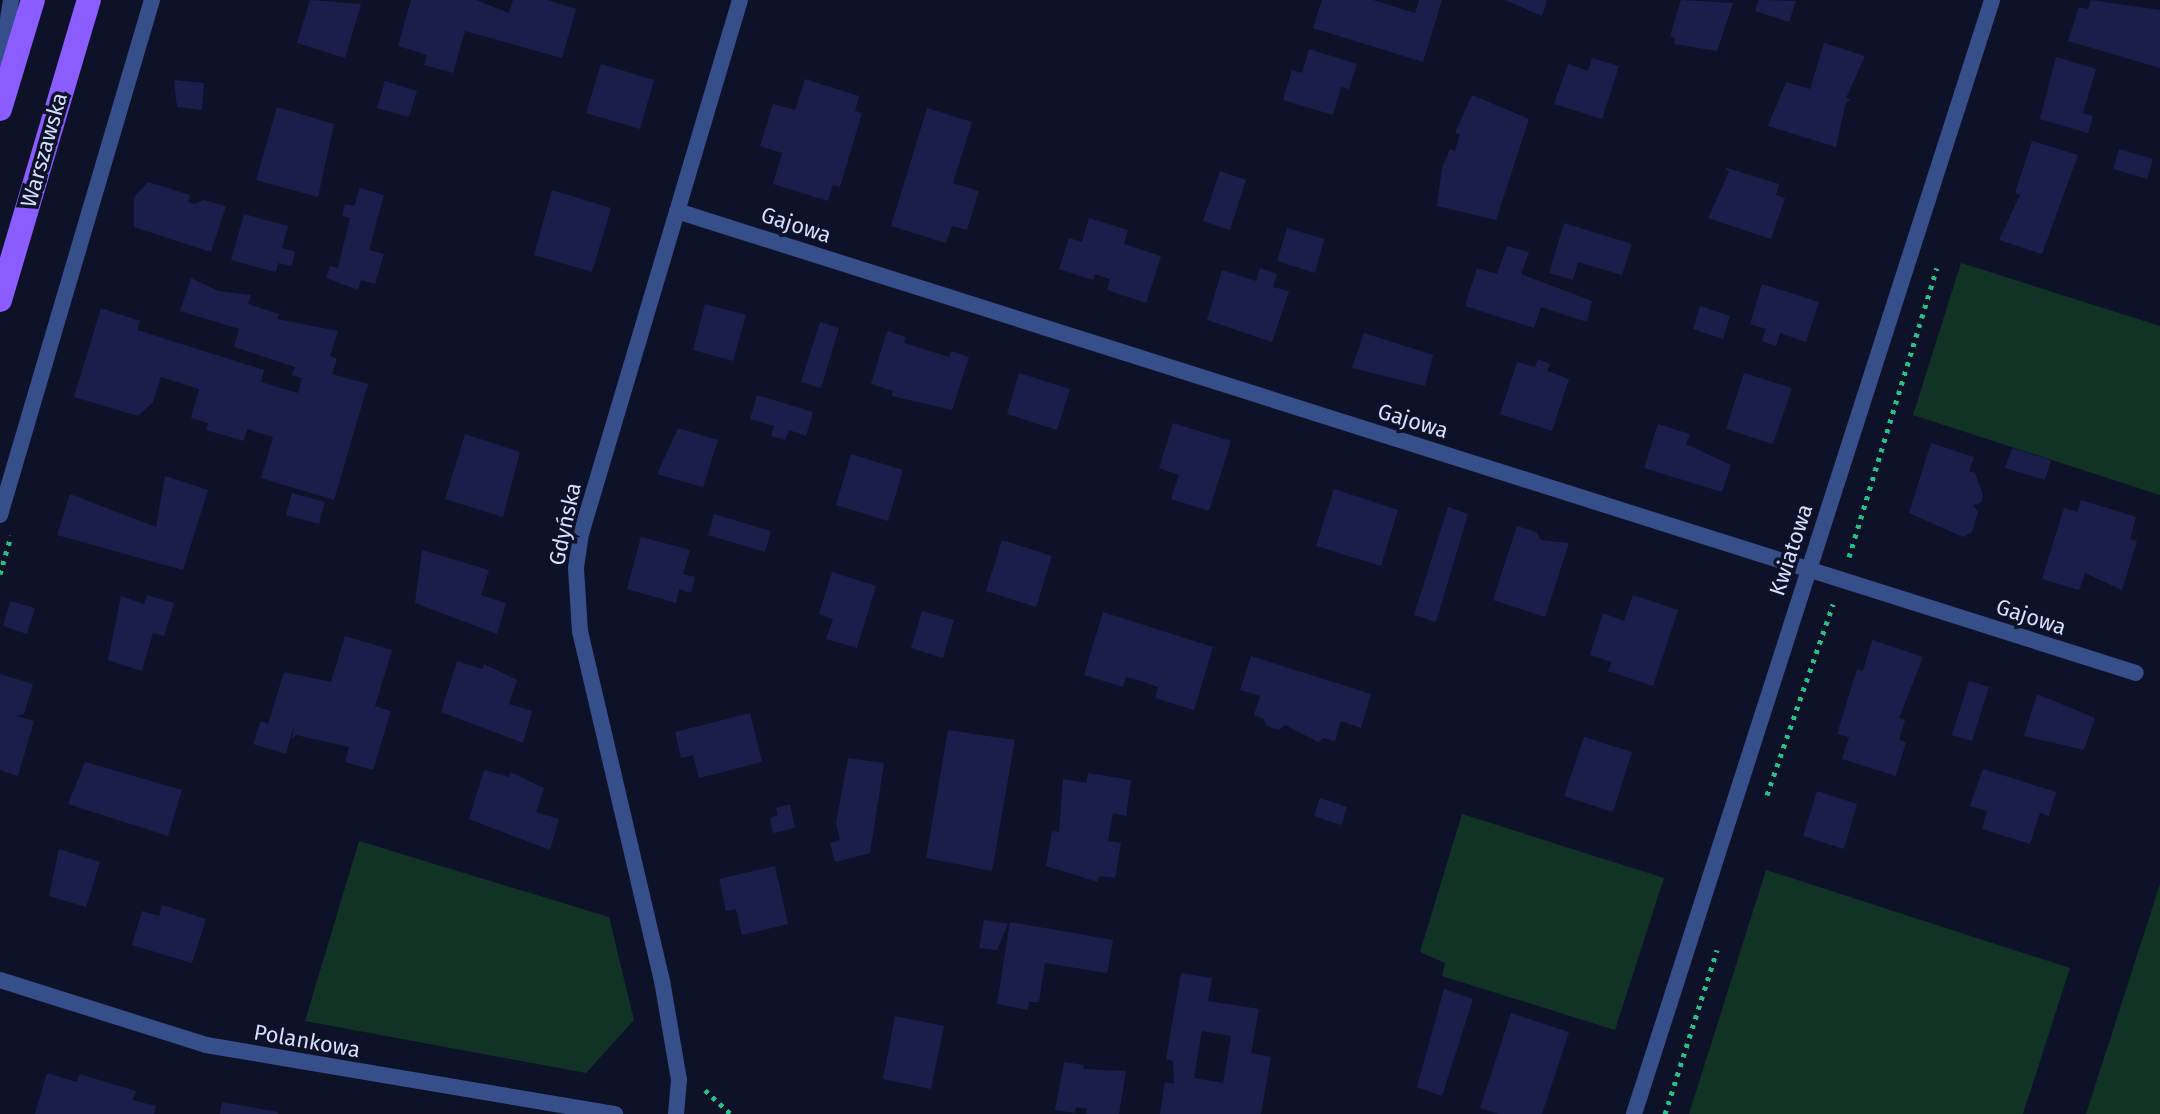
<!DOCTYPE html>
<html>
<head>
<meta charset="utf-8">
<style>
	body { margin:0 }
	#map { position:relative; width:2160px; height:1114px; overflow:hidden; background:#0e1228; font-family:"Fira Sans",sans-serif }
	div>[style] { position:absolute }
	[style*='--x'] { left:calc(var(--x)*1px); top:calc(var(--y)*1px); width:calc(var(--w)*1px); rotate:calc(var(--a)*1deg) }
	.green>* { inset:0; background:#113326 }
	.building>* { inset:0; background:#191f4a }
	.path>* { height:5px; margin-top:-2.5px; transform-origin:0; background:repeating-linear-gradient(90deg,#27c184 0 4px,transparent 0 10px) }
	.minor>* { height:16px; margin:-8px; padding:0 8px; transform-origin:8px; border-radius:8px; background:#364f8a }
	.primary>* { height:24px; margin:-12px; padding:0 12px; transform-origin:12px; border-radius:12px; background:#8b5cff }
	span { translate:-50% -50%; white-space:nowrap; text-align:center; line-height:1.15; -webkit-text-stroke:7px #0e1228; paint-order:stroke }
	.street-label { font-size:22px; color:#d5dfff }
</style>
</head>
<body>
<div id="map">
	<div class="green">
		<div style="clip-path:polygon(1961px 263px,2160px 326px,2160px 495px,1913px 415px)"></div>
		<div style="clip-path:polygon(1462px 814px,1664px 878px,1615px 1030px,1442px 976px,1445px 963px,1420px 952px)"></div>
		<div style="clip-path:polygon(359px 841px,609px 917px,634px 1020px,586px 1073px,305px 1021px)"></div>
		<div style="clip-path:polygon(1766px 870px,2070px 968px,2023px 1114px,1689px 1114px)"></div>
		<div style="clip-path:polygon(2160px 884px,2160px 1114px,2086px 1114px)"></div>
	</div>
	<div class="building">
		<div style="clip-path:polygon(310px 0,361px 4px,345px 58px,297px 43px)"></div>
		<div style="clip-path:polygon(411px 0,476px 0,509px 13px,513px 0,547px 0,576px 9px,562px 58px,465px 31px,453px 73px,424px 65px,427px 55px,398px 46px)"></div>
		<div style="clip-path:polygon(1322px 0,1373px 0,1415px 13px,1419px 0,1442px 0,1423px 62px,1313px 28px)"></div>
		<div style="clip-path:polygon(1505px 0,1547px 0,1542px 16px)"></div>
		<div style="clip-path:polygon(1681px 0,1733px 3px,1717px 51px,1674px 44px,1675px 38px,1670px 36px)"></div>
		<div style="clip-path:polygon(1759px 0,1796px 1px,1789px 22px,1755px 11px)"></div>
		<div style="clip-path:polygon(2091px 0,2160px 10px,2160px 68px,2068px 41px,2079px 7px,2088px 9px)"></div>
		<div style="clip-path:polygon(1824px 43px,1865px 56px,1846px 98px,1851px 100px,1846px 102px,1836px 147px,1768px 126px,1786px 82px,1810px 89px)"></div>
		<div style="clip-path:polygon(1309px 49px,1357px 64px,1349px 89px,1341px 87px,1333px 115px,1283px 100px,1292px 70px,1302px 73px)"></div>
		<div style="clip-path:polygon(2056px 57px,2096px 69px,2083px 113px,2093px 116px,2088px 133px,2040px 119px)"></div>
		<div style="clip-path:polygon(1592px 58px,1619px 66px,1602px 119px,1554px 104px,1568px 64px,1588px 71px)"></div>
		<div style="clip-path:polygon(601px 64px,654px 80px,640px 129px,586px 113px)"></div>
		<div style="clip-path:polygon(805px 79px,859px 96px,855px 111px,862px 113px,840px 187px,833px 185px,828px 201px,773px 184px,782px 153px,760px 146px,773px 104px,795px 110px)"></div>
		<div style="clip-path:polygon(174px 80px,204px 83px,202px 110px,177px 107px)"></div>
		<div style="clip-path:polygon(385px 81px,417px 91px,409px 117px,377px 108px)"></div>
		<div style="clip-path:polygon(1472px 95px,1529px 119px,1496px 220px,1437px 206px,1442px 168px,1450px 149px,1455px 151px,1460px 134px,1455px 133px)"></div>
		<div style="clip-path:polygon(277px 107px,334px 124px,318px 197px,256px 180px)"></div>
		<div style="clip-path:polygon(927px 108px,972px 122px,953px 183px,979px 191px,967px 230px,952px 226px,946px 243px,891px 226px)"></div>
		<div style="clip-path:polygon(2032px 141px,2078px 155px,2042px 254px,1999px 240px,2020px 195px,2015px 193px)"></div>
		<div style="clip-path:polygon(2119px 149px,2153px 159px,2147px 179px,2113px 169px)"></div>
		<div style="clip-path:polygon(1724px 167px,1779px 184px,1776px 195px,1785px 198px,1771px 239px,1708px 218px,1729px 172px)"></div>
		<div style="clip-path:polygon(1220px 171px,1246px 180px,1230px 230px,1203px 221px)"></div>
		<div style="clip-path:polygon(148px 182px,190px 195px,188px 202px,195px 204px,203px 200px,226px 206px,211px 252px,134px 227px,134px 197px)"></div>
		<div style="clip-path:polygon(360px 188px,384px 195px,369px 250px,384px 254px,375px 284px,361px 280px,358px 290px,326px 278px,330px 266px,338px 268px,350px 218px,342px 216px,345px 204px,354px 206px)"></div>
		<div style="clip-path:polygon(552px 190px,611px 208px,592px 272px,534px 255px)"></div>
		<div style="clip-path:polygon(244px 214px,288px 226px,282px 248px,295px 252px,292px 266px,278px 263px,276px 272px,231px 260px)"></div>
		<div style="clip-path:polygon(1089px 218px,1128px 230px,1124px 244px,1161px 256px,1146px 303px,1107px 290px,1110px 279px,1095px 274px,1093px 280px,1059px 269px,1069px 238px,1082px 242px)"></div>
		<div style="clip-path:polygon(1564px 223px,1632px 244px,1622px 275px,1578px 262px,1573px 280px,1549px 273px)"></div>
		<div style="clip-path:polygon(1287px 228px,1324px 239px,1315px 273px,1277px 261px)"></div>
		<div style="clip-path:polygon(1507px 246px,1529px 252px,1521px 274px,1592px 301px,1587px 322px,1541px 307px,1534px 328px,1465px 306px,1477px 268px,1497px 274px)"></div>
		<div style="clip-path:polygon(1260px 268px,1277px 274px,1273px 287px,1289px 291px,1272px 342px,1207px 320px,1222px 270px,1256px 281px)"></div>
		<div style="clip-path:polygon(191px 278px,218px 291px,251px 295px,248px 304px,279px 314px,277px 319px,338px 331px,330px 356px,337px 359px,332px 374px,368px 384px,334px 500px,261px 478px,273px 437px,247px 429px,244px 441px,206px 430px,208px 423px,191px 418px,199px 389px,161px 377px,153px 402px,138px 416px,74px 397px,101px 308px,140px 321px,137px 330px,264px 370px,261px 382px,298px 393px,302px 378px,292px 375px,295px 367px,234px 347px,239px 329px,180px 311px)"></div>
		<div style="clip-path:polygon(1762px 284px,1819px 302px,1806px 342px,1780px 333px,1776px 346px,1762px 341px,1766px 329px,1750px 324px)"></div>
		<div style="clip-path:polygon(705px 304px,746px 315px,733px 361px,693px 350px)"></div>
		<div style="clip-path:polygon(1700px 306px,1730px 316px,1723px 339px,1693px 329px)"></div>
		<div style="clip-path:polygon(820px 322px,839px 328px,821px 388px,801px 382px)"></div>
		<div style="clip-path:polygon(887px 331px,906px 337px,904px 343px,949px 357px,951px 351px,969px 357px,952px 410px,892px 396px,893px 391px,871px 384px)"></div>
		<div style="clip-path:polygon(1364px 333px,1433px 355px,1425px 386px,1352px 368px)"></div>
		<div style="clip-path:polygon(1538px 359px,1550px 364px,1547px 371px,1569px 379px,1552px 431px,1500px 414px,1517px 362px,1535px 367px)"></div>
		<div style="clip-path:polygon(1019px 373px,1070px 389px,1057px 430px,1007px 414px)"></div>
		<div style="clip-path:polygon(1744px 373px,1792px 388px,1773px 444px,1726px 429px)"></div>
		<div style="clip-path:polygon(757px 395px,813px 412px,806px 436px,789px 430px,785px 440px,771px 436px,774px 426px,750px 419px)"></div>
		<div style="clip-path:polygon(1173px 423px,1231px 441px,1209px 511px,1171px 499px,1179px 475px,1159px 468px)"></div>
		<div style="clip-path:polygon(1658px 424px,1690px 434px,1686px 444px,1731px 465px,1722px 492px,1644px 468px)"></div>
		<div style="clip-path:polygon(678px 428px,718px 440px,703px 487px,657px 474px)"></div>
		<div style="clip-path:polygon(465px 434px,520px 452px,503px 517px,445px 499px)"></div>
		<div style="clip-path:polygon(1931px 443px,1974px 457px,1969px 471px,1975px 473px,1983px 495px,1981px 503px,1973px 505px,1978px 512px,1972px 532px,1963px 537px,1909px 513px)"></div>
		<div style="clip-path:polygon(2012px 448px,2051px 460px,2045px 480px,2005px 468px)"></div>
		<div style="clip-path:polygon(851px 454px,903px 470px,888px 521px,836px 505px)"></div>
		<div style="clip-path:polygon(165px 476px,208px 490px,183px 570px,57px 535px,70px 494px,156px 527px)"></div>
		<div style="clip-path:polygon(1334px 489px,1398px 510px,1381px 566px,1316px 546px)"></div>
		<div style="clip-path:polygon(292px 493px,325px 502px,319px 524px,286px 515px)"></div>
		<div style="clip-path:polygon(2081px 500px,2136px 517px,2130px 539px,2137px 541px,2122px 590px,2085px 573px,2079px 590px,2042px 579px,2064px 508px,2077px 512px)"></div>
		<div style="clip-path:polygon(1448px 507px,1468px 514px,1436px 622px,1414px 615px)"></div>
		<div style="clip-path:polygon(714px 514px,771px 531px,765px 552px,708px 535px)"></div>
		<div style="clip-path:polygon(1517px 526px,1536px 532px,1541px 540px,1569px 543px,1545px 617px,1493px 600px)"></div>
		<div style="clip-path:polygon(641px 537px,690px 550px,683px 574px,695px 577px,691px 593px,679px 589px,676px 603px,627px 589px)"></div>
		<div style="clip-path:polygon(1002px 540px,1052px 556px,1036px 607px,986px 591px)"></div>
		<div style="clip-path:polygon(422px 550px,489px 570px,481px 595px,506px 603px,497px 634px,415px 603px)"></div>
		<div style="clip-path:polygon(832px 572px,876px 586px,857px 648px,826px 639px,833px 619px,819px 614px)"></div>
		<div style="clip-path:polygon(147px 595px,174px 603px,164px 636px,153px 633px,142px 671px,108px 660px,121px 596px,144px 604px)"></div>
		<div style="clip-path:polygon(1633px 595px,1678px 610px,1653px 686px,1608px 671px,1612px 662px,1590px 655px,1603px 613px,1624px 621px)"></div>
		<div style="clip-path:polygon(10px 601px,35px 608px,27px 634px,3px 626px)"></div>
		<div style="clip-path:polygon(922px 611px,954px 620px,943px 658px,911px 648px)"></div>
		<div style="clip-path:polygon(1103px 612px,1213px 647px,1194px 710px,1155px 698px,1158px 687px,1141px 681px,1126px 677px,1123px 687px,1084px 675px)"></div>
		<div style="clip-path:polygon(345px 636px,392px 650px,375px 706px,391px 711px,373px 770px,345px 762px,349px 747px,296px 735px,292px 739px,294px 725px,286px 754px,253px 744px,261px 721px,268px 724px,284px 672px,331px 682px)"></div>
		<div style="clip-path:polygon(1872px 640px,1923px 657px,1899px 718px,1905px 720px,1899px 740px,1906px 742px,1896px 776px,1842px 759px,1849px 737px,1837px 734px,1857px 669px,1863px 671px)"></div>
		<div style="clip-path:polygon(1251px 656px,1371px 694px,1361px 728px,1341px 721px,1335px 741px,1324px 738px,1318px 742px,1285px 725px,1279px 730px,1266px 726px,1264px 719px,1254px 715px,1260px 696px,1240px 690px)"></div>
		<div style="clip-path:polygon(457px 661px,482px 669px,484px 664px,517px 680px,509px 704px,532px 711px,523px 743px,441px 712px)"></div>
		<div style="clip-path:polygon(0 674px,33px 684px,24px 714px,16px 716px,34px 721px,18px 776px,0 770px)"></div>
		<div style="clip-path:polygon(1969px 681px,1989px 687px,1972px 741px,1952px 735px)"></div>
		<div style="clip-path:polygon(2037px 694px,2095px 718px,2084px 750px,2024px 736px)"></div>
		<div style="clip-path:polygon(750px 713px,762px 762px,699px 778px,693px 755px,681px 758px,675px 732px)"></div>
		<div style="clip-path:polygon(948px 730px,1015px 740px,992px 871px,926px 858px)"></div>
		<div style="clip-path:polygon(1584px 737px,1632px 752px,1613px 812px,1564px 796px)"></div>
		<div style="clip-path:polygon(848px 758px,884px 763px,870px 853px,835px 862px,830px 843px,840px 840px,836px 823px)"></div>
		<div style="clip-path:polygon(85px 762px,182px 790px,168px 836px,68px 804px)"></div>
		<div style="clip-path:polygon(1983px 769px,2056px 792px,2049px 816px,2040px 813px,2030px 844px,1982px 829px,1987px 811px,1970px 806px)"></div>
		<div style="clip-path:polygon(484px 770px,509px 777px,510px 772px,544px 788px,536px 812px,559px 819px,550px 850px,469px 819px)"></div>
		<div style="clip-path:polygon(1088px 773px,1131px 780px,1126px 816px,1113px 813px,1108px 841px,1121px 843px,1115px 878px,1099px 876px,1098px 882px,1046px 866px,1052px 831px,1059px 832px,1063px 779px,1086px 783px)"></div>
		<div style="clip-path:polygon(1817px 791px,1857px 804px,1844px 849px,1803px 836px)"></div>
		<div style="clip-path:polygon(1320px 798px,1347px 807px,1341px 825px,1314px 816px)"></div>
		<div style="clip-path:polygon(790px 804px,795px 828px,773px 833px,770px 818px,778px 815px,776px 808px)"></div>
		<div style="clip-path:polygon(59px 849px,100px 862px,86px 907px,49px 896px)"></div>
		<div style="clip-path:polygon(775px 866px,788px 924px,742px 935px,736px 909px,726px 911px,719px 879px)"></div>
		<div style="clip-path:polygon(162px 905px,206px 919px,192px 963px,132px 945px,142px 911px,159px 916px)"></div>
		<div style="clip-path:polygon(984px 920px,1008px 924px,997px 950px,979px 948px)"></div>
		<div style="clip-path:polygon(1010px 922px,1113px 940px,1107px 973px,1045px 963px,1039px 1002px,1029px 1002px,1028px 1010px,997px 1004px)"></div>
		<div style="clip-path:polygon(evenodd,1181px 973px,1212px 978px,1208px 1001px,1259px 1009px,1251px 1053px,1271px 1057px,1261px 1114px,1160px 1114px,1165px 1082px,1174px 1084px,1173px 1061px,1166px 1059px,1181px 973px,1202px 1031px,1231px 1036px,1223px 1083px,1194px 1078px,1202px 1031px)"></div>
		<div style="clip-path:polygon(1444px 989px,1473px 999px,1442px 1096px,1417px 1087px)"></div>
		<div style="clip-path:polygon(1511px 1013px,1569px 1032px,1542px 1114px,1498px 1114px,1480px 1108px)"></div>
		<div style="clip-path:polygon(895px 1016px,944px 1026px,931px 1089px,883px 1079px)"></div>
		<div style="clip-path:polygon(1064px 1062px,1084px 1065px,1083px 1069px,1126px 1071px,1119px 1114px,1086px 1114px,1087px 1109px,1076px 1107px,1075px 1113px,1055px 1110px)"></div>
		<div style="clip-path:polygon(47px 1073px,77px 1082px,79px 1074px,136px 1091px,132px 1100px,156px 1106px,154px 1114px,35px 1114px)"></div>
		<div style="clip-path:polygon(222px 1102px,278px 1112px,278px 1114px,220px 1114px)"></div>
	</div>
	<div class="path">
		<div style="--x:1849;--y:557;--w:302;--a:-73.1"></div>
		<div style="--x:0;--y:574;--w:40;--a:-74"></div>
		<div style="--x:1767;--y:795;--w:202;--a:-70.9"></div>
		<div style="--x:705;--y:1090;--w:35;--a:43"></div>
		<div style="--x:1665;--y:1114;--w:172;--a:-72.4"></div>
	</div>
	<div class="minor">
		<div style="--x:0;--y:71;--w:72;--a:-81.2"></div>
		<div style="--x:677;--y:211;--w:1530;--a:17.57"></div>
		<div style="--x:0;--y:515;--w:537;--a:-73.56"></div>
		<div style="--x:0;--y:980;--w:216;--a:17.5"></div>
		<div style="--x:206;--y:1045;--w:415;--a:9.6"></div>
		<div style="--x:676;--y:1114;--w:34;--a:-85"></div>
		<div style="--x:679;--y:1080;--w:100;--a:-99.7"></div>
		<div style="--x:662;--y:981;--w:359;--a:-103.2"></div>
		<div style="--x:580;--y:632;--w:64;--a:-93.6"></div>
		<div style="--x:576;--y:568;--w:34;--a:-82"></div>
		<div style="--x:581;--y:534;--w:557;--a:-73.42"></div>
		<div style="--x:1634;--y:1114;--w:1170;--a:-72.18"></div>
	</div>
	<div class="primary">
		<div style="--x:0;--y:109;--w:114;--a:-73.2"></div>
		<div style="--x:0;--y:300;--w:313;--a:-73.5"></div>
	</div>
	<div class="street-label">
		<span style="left:44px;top:150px;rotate:-74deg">Warszawska</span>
		<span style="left:796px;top:225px;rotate:18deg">Gajowa</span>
		<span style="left:1413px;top:421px;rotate:17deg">Gajowa</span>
		<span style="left:565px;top:524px;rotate:-78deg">Gdyńska</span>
		<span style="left:1791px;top:550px;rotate:-72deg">Kwiatowa</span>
		<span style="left:2031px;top:617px;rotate:18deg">Gajowa</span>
		<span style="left:307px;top:1041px;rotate:10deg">Polankowa</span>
	</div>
</div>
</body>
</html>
